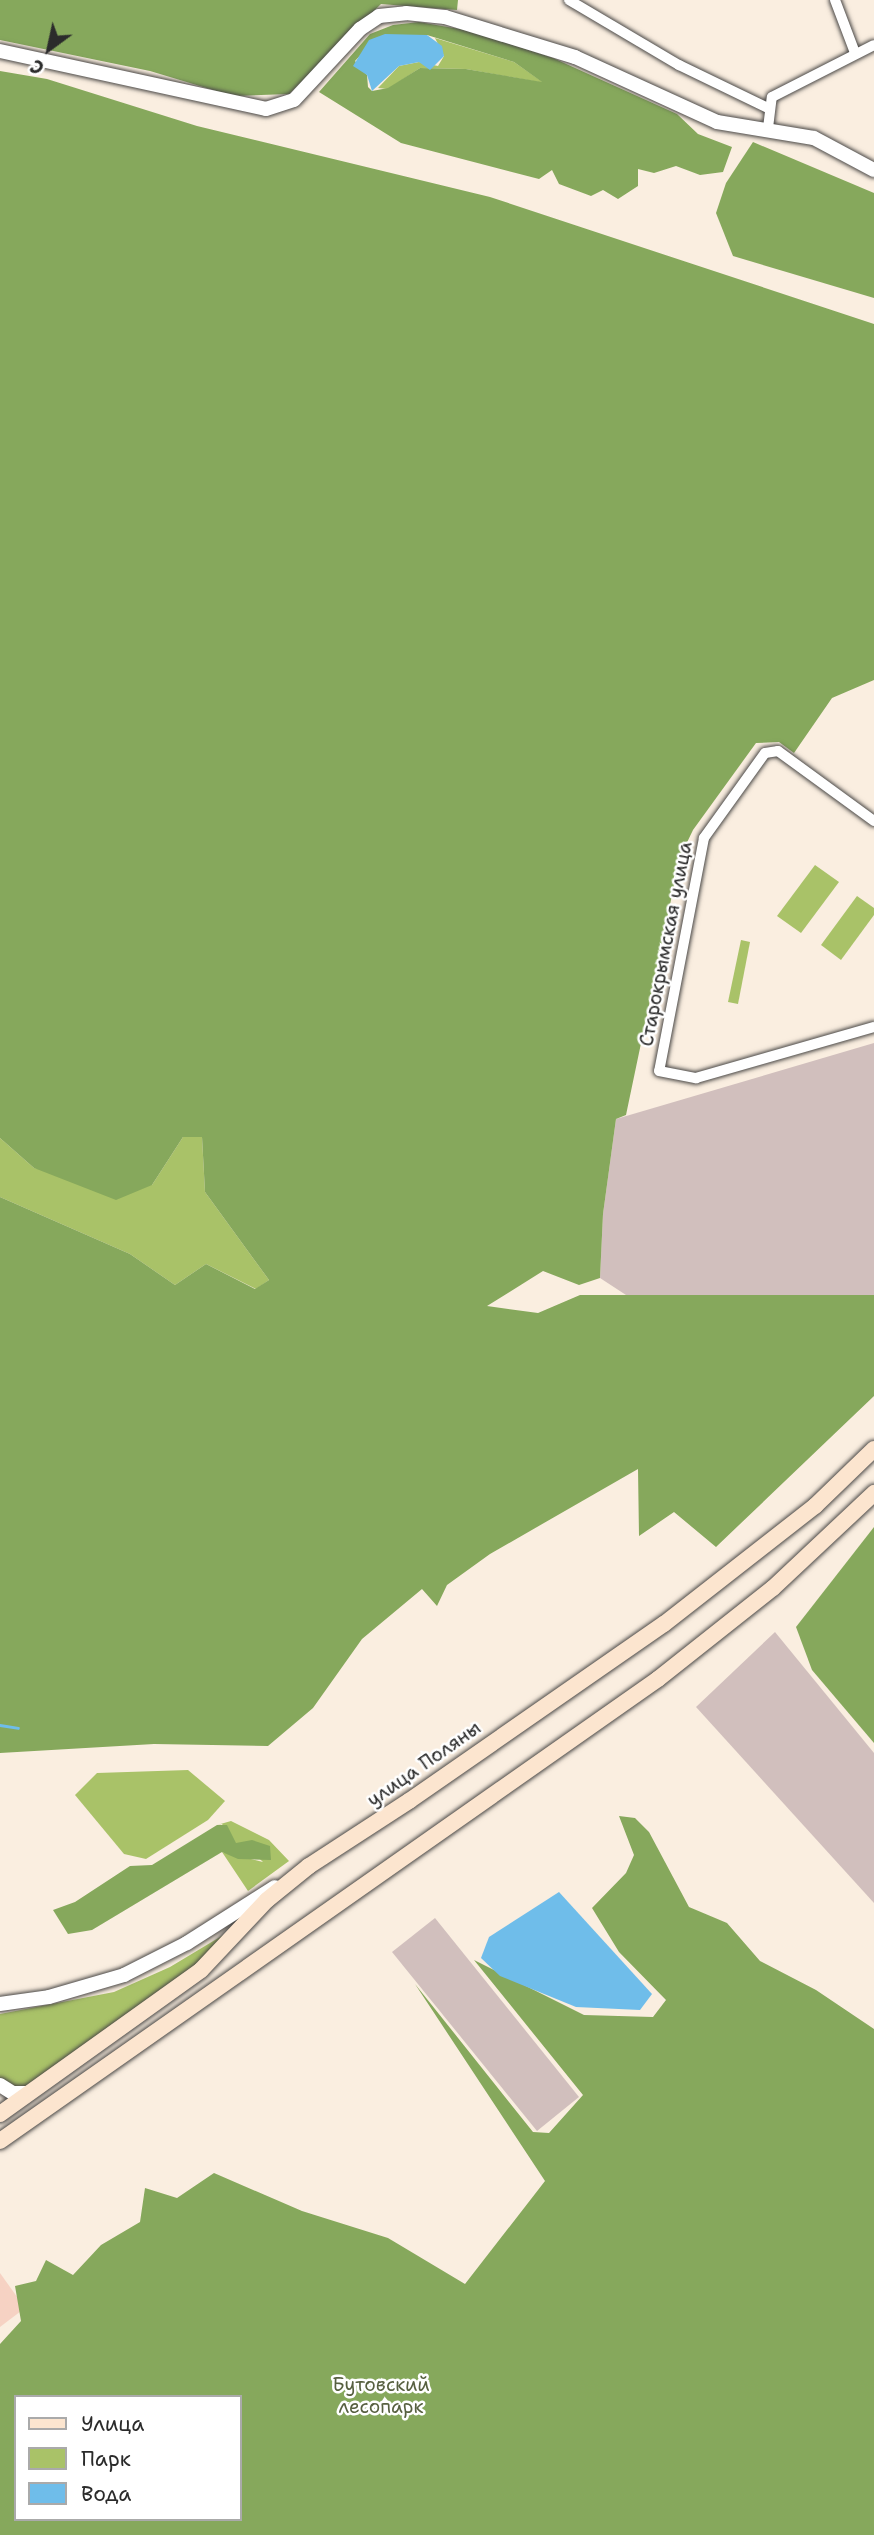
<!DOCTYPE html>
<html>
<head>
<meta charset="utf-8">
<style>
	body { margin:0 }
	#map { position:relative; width:874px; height:2535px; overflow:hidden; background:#faeee0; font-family:"Shantell Sans",sans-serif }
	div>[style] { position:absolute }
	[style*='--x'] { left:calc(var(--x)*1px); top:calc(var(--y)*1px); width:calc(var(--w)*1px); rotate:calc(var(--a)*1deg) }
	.built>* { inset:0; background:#f6d2c3 }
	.industrial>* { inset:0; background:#d1bfbd }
	.green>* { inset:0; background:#a9c268 }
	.forest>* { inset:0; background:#86a85c }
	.water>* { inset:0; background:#6fbdea }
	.stream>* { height:2.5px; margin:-1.25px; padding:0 1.25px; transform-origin:1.25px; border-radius:1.25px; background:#6fbdea }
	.roads { filter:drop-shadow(0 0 2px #4a4846) drop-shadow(0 0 2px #4a4846) }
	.minor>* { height:10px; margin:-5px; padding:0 5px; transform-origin:5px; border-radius:5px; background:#fff }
	.tertiary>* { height:14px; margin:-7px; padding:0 7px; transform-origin:7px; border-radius:7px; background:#fff }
	.secondary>* { height:16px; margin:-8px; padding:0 8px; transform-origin:8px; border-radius:8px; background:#fce5cf }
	span { translate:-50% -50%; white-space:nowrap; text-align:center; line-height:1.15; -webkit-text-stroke:5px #fff; paint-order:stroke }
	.street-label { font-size:19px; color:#2b2b2b }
	.park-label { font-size:19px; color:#576040 }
	.legend { position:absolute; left:14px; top:2395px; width:228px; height:126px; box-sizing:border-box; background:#fff; border:2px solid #aaa; margin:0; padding:9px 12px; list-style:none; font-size:21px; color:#2b2b2b }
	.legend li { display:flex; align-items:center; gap:14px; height:35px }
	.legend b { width:35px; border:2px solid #aaa }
	.north { position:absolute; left:14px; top:14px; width:70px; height:70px; -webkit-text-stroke:5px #fff; paint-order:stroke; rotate:213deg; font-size:19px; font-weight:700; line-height:28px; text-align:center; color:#2b2b2b }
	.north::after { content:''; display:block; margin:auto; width:24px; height:32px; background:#2b2b2b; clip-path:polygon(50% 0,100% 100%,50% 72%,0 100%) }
</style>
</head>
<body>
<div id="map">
	<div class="built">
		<div style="clip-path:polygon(0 2273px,25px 2308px,0 2327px)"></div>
	</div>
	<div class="industrial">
		<div style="clip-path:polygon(874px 1043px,874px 1295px,626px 1295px,600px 1278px,603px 1214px,616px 1119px)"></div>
		<div style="clip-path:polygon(775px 1632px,874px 1753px,874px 1903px,696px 1707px)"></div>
		<div style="clip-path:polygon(435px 1918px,579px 2097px,537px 2131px,392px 1952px)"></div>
	</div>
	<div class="green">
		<div style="clip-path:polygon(435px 38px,514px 62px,544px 83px,466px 69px,420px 68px,388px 89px,378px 88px,399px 66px,419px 62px,438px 66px,444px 56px)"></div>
		<div style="clip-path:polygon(815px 865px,839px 882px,801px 933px,777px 916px)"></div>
		<div style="clip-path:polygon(857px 896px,874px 908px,874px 915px,841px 960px,821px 945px)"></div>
		<div style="clip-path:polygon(741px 940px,750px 942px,738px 1004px,728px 1002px)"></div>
		<div style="clip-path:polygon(183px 1137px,202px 1137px,205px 1192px,269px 1280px,256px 1289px,206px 1264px,175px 1285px,130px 1254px,0 1197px,0 1138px,34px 1168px,152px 1185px)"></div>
		<div style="clip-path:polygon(188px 1770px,225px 1801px,208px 1820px,146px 1859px,124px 1854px,75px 1795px,97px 1773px)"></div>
		<div style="clip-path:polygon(231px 1821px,269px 1840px,289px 1861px,248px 1891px,222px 1852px,263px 1862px,243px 1843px,235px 1843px,222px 1824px,217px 1825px)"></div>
		<div style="clip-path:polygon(230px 1931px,205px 1960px,32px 2084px,17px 2090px,0 2078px,0 2014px,114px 1992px,170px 1967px)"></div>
	</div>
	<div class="forest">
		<div style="clip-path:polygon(0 0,458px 0,457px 10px,381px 4px,289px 94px,233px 96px,150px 71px,0 40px)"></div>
		<div style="clip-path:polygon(evenodd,419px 22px,471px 31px,553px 58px,677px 114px,698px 134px,732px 147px,723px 172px,700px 175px,676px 166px,654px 173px,638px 169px,638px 186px,618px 199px,603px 190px,591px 196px,559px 184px,552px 170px,539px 179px,401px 143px,319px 92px,370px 34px,393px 25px,419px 22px,427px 35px,514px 62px,542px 82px,466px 69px,420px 68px,388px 88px,372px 91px,368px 87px,367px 75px,355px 61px,367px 48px,427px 35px)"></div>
		<div style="clip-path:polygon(0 71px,47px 79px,197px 126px,490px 197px,874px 324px,874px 680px,832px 698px,794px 753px,779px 742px,756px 743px,693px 830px,680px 857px,626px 1115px,616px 1119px,603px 1214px,600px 1278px,579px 1285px,543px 1271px,487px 1306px,538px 1313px,580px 1295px,874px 1295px,874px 1396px,716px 1547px,674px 1512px,639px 1536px,638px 1469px,490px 1554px,447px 1585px,437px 1606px,422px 1589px,362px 1639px,313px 1708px,268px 1746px,154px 1744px,0 1753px,0 1197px,130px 1254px,175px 1285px,206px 1264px,255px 1289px,269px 1280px,205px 1192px,202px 1137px,183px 1137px,152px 1185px,116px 1200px,34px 1168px,0 1138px)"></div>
		<div style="clip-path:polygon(753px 142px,874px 193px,874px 298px,733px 256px,716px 213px,726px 183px)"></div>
		<div style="clip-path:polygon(874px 1527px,874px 1743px,812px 1670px,796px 1627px)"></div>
		<div style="clip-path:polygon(evenodd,619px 1816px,635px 1818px,649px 1832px,689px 1907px,727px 1923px,760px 1961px,816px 1990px,874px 2029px,874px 2535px,0 2535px,0 2344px,21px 2321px,15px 2286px,36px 2281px,46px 2260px,73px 2275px,101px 2245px,140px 2222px,145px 2188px,177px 2198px,214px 2173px,302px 2211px,388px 2238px,465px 2284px,545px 2181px,415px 1984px,533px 2132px,549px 2133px,583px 2095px,474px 1960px,584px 2015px,653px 2017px,666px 2000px,619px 1952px,592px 1908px,626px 1873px,634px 1855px,619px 1816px,16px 2397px,240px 2397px,240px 2519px,16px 2519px,16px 2397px)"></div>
		<div style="clip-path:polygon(217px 1825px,227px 1825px,236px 1843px,252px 1840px,270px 1846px,271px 1860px,238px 1859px,222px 1852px,92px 1930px,68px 1934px,53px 1910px,75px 1902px,130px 1866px,152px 1865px)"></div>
	</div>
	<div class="water">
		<div style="clip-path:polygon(385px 34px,427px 35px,442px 46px,444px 56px,430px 70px,419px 62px,399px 66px,372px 91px,367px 75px,353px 66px,369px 40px)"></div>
		<div style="clip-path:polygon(559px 1892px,652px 1994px,640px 2010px,576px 2007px,500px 1976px,481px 1958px,489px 1937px)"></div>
	</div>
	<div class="stream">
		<div style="--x:0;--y:1725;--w:18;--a:9"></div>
	</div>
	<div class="roads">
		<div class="minor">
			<div style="--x:569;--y:0;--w:128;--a:30.6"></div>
			<div style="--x:679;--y:65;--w:101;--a:25.8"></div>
			<div style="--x:835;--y:0;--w:57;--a:69.3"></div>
			<div style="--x:768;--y:128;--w:31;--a:-83"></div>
			<div style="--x:772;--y:97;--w:114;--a:-27"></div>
			<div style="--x:874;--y:821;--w:119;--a:-143.9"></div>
			<div style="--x:778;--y:751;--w:13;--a:171"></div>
			<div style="--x:765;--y:753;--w:105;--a:125.7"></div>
			<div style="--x:704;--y:838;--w:237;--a:100.9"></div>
			<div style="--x:659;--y:1071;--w:38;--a:11"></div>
			<div style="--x:696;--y:1078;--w:185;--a:-16"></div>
		</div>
		<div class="tertiary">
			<div style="--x:0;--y:51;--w:272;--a:12.3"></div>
			<div style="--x:266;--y:109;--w:29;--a:-18"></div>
			<div style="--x:294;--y:100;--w:97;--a:-47.1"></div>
			<div style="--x:360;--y:29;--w:23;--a:-34"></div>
			<div style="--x:379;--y:16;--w:27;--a:-6"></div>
			<div style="--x:406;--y:13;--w:39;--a:6"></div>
			<div style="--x:445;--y:17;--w:136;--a:17.1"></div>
			<div style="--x:575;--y:57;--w:156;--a:24.6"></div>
			<div style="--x:717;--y:122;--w:98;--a:9.4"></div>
			<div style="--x:814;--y:138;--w:68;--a:28.1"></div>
			<div style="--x:0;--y:2004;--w:49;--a:-8.1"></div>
			<div style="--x:49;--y:1997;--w:78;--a:-16.3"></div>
			<div style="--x:124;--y:1975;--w:71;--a:-26.9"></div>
			<div style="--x:187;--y:1943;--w:104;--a:-32.5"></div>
			<div style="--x:0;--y:2085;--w:15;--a:32"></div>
			<div style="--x:13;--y:2093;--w:17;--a:0"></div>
		</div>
		<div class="secondary">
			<div style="--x:0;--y:2114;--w:247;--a:-35.6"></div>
			<div style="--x:201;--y:1970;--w:96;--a:-46.7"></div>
			<div style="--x:267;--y:1900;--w:54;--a:-39"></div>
			<div style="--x:309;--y:1866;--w:119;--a:-33"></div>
			<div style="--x:409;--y:1801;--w:310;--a:-34.8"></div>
			<div style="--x:664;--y:1624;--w:192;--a:-38"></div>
			<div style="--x:815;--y:1506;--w:82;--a:-44"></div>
			<div style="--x:0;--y:2141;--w:804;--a:-35.07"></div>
			<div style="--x:658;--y:1679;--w:147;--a:-38.4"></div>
			<div style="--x:773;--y:1588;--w:139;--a:-43.2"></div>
		</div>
	</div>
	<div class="street-label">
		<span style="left:666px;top:944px;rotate:-79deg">Старокрымская улица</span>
		<span style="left:424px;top:1764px;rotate:-35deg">улица Поляны</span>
	</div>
	<div class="park-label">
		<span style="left:381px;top:2396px">Бутовский<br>лесопарк</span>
	</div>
	<ul class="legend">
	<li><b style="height:9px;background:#fce5cf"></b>Улица</li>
	<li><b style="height:19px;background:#a9c268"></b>Парк</li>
	<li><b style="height:19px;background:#6fbdea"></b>Вода</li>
	</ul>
	<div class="north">С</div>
</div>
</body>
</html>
